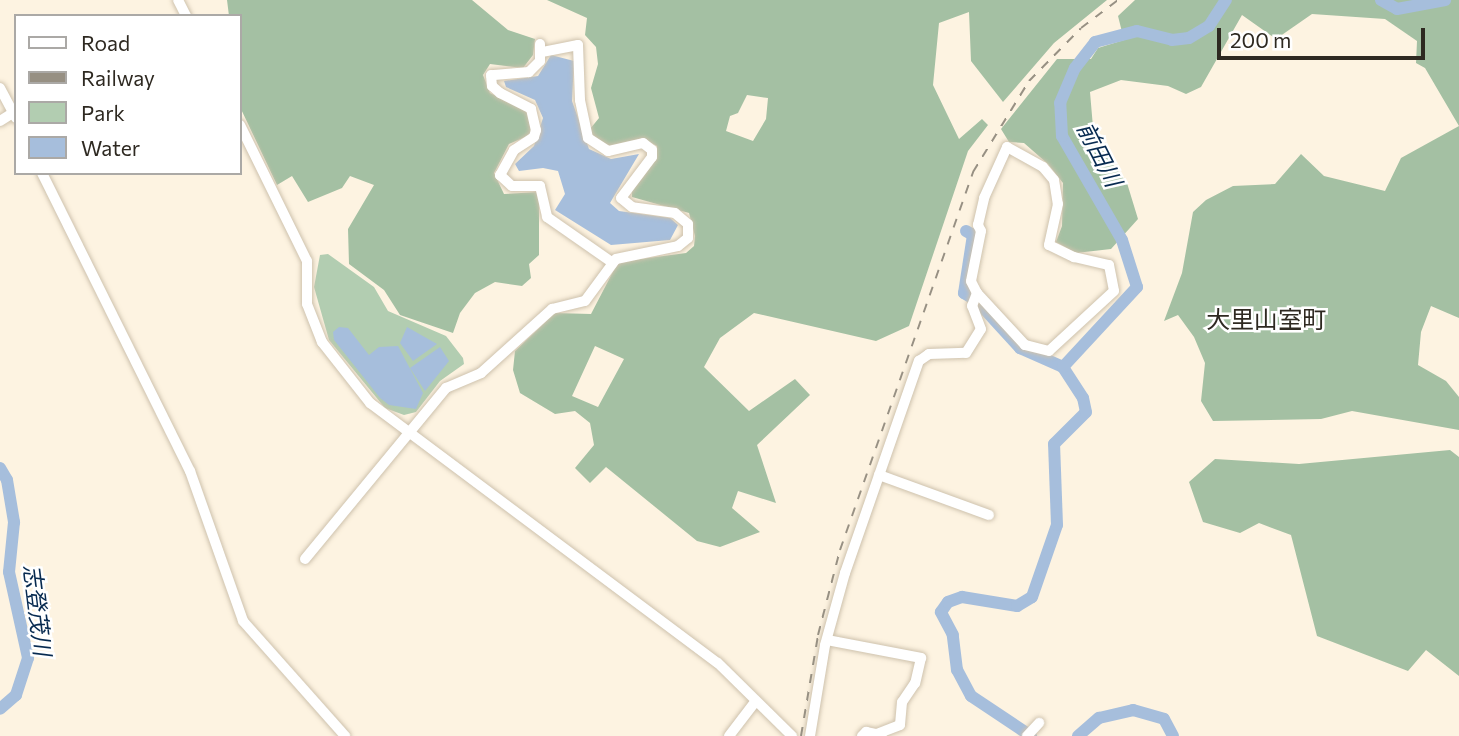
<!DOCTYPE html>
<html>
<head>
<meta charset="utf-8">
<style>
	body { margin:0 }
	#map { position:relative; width:1459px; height:736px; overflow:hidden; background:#fdf3e1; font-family:Commissioner,"Noto Sans JP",sans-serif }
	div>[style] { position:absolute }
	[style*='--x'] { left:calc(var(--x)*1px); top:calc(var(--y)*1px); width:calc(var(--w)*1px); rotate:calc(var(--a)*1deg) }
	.green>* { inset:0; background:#b2cdb1 }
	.forest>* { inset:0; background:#a4c0a3 }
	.water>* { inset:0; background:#a6bedc }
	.river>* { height:12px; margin:-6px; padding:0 6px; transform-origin:6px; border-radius:6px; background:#a6bedc }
	.roads { filter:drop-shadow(0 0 2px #cec2ad) drop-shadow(0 0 2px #cec2ad) }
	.minor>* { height:10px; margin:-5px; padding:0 5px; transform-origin:5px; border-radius:5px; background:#fff }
	.rail>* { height:2px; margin-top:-1px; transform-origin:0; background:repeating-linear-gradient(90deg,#979083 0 9px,transparent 0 18px) }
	span { translate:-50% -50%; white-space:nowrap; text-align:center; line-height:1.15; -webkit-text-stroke:5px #fff; paint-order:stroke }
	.water-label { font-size:23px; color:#072a50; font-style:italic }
	.quarter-label { font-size:24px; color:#2e2921 }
	.legend { position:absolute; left:14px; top:14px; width:228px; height:161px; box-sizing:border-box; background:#fff; border:2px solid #aba9a6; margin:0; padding:9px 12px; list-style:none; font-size:21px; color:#2e2921 }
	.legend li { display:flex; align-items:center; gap:14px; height:35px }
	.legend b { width:35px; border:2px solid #aba9a6 }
	.scale { position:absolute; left:1217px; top:28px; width:208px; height:32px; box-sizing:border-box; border:4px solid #2e2921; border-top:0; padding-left:9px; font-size:21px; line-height:24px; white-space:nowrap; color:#2e2921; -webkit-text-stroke:5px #fff; paint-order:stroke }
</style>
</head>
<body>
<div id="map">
	<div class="green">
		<div style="clip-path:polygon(328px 254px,374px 287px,388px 311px,446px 336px,463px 358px,464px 364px,440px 381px,416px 412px,404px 415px,385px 408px,329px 340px,314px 287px,320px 255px)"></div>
	</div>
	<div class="forest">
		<div style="clip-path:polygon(227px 0,472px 0,508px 30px,535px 39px,533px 55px,523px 68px,490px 64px,483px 75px,490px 93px,527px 111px,532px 134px,509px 144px,494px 173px,504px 194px,539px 192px,539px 255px,529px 264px,531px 278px,522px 286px,495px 282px,475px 293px,460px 313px,453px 333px,400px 315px,384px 290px,349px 264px,348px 229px,374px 185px,350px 176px,342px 188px,308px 202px,292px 176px,277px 185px,240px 107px,240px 16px,229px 16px)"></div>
		<div style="clip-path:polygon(evenodd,547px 0,1107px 0,1054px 43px,1003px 102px,971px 61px,969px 12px,939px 23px,933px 85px,959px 139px,982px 119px,988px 125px,968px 151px,909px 326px,876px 341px,754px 313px,720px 338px,704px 367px,749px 411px,795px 379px,810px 395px,757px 445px,776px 503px,738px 491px,732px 508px,760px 532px,720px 547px,697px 541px,606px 467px,590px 483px,575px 468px,594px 445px,590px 423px,575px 411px,555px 414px,520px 393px,513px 370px,515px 351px,555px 313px,591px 314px,618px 262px,686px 253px,694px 246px,695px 236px,689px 213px,632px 197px,632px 188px,657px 158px,657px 146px,644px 139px,606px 147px,595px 142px,590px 129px,599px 118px,591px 88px,598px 64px,596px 47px,585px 35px,587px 18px,547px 0,747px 95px,768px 98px,766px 119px,753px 141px,726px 131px,730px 116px,738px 113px,747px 95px,547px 0,595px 346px,624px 359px,598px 407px,572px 396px,595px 346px)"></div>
		<div style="clip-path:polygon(1135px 0,1459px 0,1459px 318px,1431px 306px,1421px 332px,1418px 365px,1446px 381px,1459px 397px,1459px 430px,1352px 411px,1321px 419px,1213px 421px,1201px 401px,1205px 363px,1194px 337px,1178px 315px,1164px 321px,1182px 273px,1193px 212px,1206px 200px,1233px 186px,1275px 184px,1301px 154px,1324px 176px,1385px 191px,1401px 158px,1459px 126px,1425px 68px,1416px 63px,1417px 41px,1385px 19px,1312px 14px,1276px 39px,1242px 15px,1201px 87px,1186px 94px,1168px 86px,1121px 80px,1090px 92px,1094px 139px,1127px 183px,1138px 219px,1111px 249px,1076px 253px,1056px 242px,1062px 226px,1063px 183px,1048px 164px,1024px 143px,1009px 142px,1001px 129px,1057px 59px,1091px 59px,1098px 48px,1124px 40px,1118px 16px)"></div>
		<div style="clip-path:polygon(1450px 450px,1459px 457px,1459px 676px,1426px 650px,1408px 671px,1317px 636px,1291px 535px,1259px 523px,1240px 533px,1203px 522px,1189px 482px,1215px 459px,1299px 464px)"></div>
	</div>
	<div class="water">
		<div style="clip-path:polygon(551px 55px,574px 61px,572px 101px,589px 149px,611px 159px,639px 154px,610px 203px,619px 211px,670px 218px,678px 225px,670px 240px,611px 245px,555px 210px,565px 194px,558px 171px,543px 168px,519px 171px,515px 164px,534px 146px,543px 118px,535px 100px,506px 87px,504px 81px,538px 76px)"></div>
		<div style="clip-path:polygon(339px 327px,348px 328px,369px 355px,379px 347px,398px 346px,423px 393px,416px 409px,389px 405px,380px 398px,334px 340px,333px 332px)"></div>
		<div style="clip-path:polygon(407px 327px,437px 344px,413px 361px,400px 343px)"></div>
		<div style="clip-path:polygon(440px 347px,449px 361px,425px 391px,410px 368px)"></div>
	</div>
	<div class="river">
		<div style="--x:1381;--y:0;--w:18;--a:29"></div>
		<div style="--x:1397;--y:9;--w:49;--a:-10.6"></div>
		<div style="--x:966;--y:231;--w:8;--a:30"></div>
		<div style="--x:973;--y:235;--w:59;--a:98.8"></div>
		<div style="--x:964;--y:293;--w:15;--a:32"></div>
		<div style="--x:977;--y:301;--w:64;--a:47.5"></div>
		<div style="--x:1020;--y:348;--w:47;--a:23.8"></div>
		<div style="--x:0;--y:468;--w:14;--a:60"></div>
		<div style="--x:7;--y:480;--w:43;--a:80.5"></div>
		<div style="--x:14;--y:522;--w:50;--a:95.7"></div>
		<div style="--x:9;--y:572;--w:88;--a:77.5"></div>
		<div style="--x:28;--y:658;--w:39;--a:108"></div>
		<div style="--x:16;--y:695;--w:21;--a:139"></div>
		<div style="--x:1031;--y:736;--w:72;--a:-146.3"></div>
		<div style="--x:971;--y:696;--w:30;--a:-118"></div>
		<div style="--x:957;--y:670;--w:35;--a:-97"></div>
		<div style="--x:953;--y:635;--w:26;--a:-118"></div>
		<div style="--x:941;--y:612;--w:12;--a:-55"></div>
		<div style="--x:948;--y:602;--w:15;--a:-20"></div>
		<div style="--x:962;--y:597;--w:56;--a:9.3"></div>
		<div style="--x:1017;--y:606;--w:17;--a:-31"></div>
		<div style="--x:1032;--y:597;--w:76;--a:-70.9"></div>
		<div style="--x:1057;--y:525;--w:81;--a:-92.1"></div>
		<div style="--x:1054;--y:444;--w:45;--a:-45"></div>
		<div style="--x:1086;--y:412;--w:14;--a:-102"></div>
		<div style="--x:1083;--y:398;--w:37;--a:-123"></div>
		<div style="--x:1063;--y:367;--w:109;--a:-47.2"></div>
		<div style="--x:1137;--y:287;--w:49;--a:-107.7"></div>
		<div style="--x:1122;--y:240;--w:120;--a:-120"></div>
		<div style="--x:1062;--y:136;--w:33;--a:-93"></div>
		<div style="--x:1060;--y:103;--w:38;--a:-67"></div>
		<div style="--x:1075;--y:68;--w:33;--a:-52"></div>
		<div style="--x:1095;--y:42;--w:43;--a:-14.7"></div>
		<div style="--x:1137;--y:31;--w:36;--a:14"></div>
		<div style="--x:1172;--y:40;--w:17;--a:-7"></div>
		<div style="--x:1189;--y:38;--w:23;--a:-31"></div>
		<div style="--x:1209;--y:26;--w:31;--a:-57"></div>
		<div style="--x:1078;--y:736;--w:28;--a:-41"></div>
		<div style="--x:1099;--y:718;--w:35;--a:-13"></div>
		<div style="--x:1133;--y:710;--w:32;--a:16"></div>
		<div style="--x:1164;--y:719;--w:19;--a:62"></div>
	</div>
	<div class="roads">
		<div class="minor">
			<div style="--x:178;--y:0;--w:18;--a:63"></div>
			<div style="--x:540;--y:44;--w:17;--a:90"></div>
			<div style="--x:540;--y:61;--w:16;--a:135"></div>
			<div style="--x:529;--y:72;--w:38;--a:175"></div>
			<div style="--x:491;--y:75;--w:11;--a:85"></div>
			<div style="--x:492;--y:86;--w:11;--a:41"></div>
			<div style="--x:500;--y:93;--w:35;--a:27"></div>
			<div style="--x:531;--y:109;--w:22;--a:77"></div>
			<div style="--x:536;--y:130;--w:7;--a:106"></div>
			<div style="--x:534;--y:137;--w:24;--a:147"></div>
			<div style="--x:514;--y:150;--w:29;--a:119"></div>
			<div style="--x:500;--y:175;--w:16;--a:43"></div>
			<div style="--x:512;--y:186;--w:28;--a:0"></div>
			<div style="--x:540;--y:186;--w:32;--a:77"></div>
			<div style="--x:547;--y:217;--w:80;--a:34.9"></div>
			<div style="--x:0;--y:88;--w:34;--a:62"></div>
			<div style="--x:0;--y:121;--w:15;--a:-32"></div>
			<div style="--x:240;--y:125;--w:152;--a:63.8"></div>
			<div style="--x:307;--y:261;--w:43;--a:90"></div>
			<div style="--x:307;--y:304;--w:41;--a:68.5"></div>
			<div style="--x:322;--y:342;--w:78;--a:51.8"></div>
			<div style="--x:370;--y:403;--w:434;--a:36.8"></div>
			<div style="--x:718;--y:663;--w:104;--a:44.6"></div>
			<div style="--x:42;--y:173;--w:333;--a:63.6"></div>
			<div style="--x:190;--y:471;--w:159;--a:70.5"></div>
			<div style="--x:243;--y:621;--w:154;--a:48.4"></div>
			<div style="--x:879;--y:475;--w:117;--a:20"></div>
			<div style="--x:305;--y:559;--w:222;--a:-50.5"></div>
			<div style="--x:446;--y:388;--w:38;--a:-23"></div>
			<div style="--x:481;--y:373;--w:96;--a:-42"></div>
			<div style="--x:552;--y:309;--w:34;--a:-14"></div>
			<div style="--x:585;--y:301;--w:52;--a:-53.6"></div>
			<div style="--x:616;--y:259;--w:63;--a:-11.8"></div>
			<div style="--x:678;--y:246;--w:13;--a:-39"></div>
			<div style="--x:688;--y:238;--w:14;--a:-90"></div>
			<div style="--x:688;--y:224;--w:17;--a:-140"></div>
			<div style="--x:675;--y:213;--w:43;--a:-172.1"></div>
			<div style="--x:632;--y:207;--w:14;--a:-141"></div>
			<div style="--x:621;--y:198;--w:51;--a:-52.9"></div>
			<div style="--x:652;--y:157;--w:7;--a:-90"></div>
			<div style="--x:652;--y:150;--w:11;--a:-142"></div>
			<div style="--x:643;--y:143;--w:36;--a:167"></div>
			<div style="--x:608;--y:151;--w:24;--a:-147"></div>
			<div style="--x:588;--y:138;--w:39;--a:-102"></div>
			<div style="--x:580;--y:100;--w:55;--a:-92.1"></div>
			<div style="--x:578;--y:45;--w:37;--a:169"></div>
			<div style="--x:827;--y:640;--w:96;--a:10.8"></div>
			<div style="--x:921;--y:658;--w:26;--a:103"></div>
			<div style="--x:915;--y:683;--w:23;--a:124"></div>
			<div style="--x:902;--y:702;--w:23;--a:95"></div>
			<div style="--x:900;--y:725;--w:26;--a:159"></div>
			<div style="--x:729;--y:736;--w:43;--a:-52.6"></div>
			<div style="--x:810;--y:736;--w:92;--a:-80.6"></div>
			<div style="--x:825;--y:645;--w:75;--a:-74.5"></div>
			<div style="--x:845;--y:573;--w:225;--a:-70.8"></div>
			<div style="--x:919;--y:361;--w:12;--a:-35"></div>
			<div style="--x:929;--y:354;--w:37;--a:-2"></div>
			<div style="--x:966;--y:353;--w:28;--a:-58"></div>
			<div style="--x:981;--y:329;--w:25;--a:-111"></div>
			<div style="--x:972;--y:306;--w:14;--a:-69"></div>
			<div style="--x:977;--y:293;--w:13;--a:-117"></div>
			<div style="--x:971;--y:281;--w:51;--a:-78.7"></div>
			<div style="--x:981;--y:231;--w:7;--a:-117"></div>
			<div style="--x:978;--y:225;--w:28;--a:-77"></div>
			<div style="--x:984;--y:198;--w:56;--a:-65.7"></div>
			<div style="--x:1007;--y:147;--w:41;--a:29.1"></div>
			<div style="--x:1043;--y:167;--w:17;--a:50"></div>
			<div style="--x:1054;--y:180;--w:24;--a:81"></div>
			<div style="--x:1058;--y:204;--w:42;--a:102.4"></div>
			<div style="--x:1049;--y:245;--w:28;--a:26"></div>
			<div style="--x:1074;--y:257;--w:36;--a:13"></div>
			<div style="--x:1109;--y:265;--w:26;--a:79"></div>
			<div style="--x:1114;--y:291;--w:88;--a:137.3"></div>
			<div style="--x:1049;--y:351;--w:25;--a:-166"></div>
			<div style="--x:1025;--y:345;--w:71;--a:-132.7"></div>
			<div style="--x:862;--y:736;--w:6;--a:-45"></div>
			<div style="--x:866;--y:732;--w:16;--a:11"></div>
			<div style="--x:1027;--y:736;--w:18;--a:-47"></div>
		</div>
	</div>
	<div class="rail">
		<div style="--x:801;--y:736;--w:102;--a:-80.4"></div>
		<div style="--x:818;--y:635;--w:88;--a:-75.5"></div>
		<div style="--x:840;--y:550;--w:401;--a:-70.6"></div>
		<div style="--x:973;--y:172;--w:107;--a:-58.4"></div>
		<div style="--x:1029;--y:81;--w:74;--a:-45.5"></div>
		<div style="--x:1081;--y:28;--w:46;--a:-37.1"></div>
	</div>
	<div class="water-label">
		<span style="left:1100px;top:154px;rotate:63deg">前田川</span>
		<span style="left:38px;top:610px;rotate:83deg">志登茂川</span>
	</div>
	<div class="quarter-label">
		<span style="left:1266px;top:319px">大里山室町</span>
	</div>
	<ul class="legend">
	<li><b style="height:9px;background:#fff"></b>Road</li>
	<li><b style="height:9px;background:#979083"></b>Railway</li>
	<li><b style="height:19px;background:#b2cdb1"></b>Park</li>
	<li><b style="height:19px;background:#a6bedc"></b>Water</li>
	</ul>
	<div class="scale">200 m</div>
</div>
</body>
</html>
